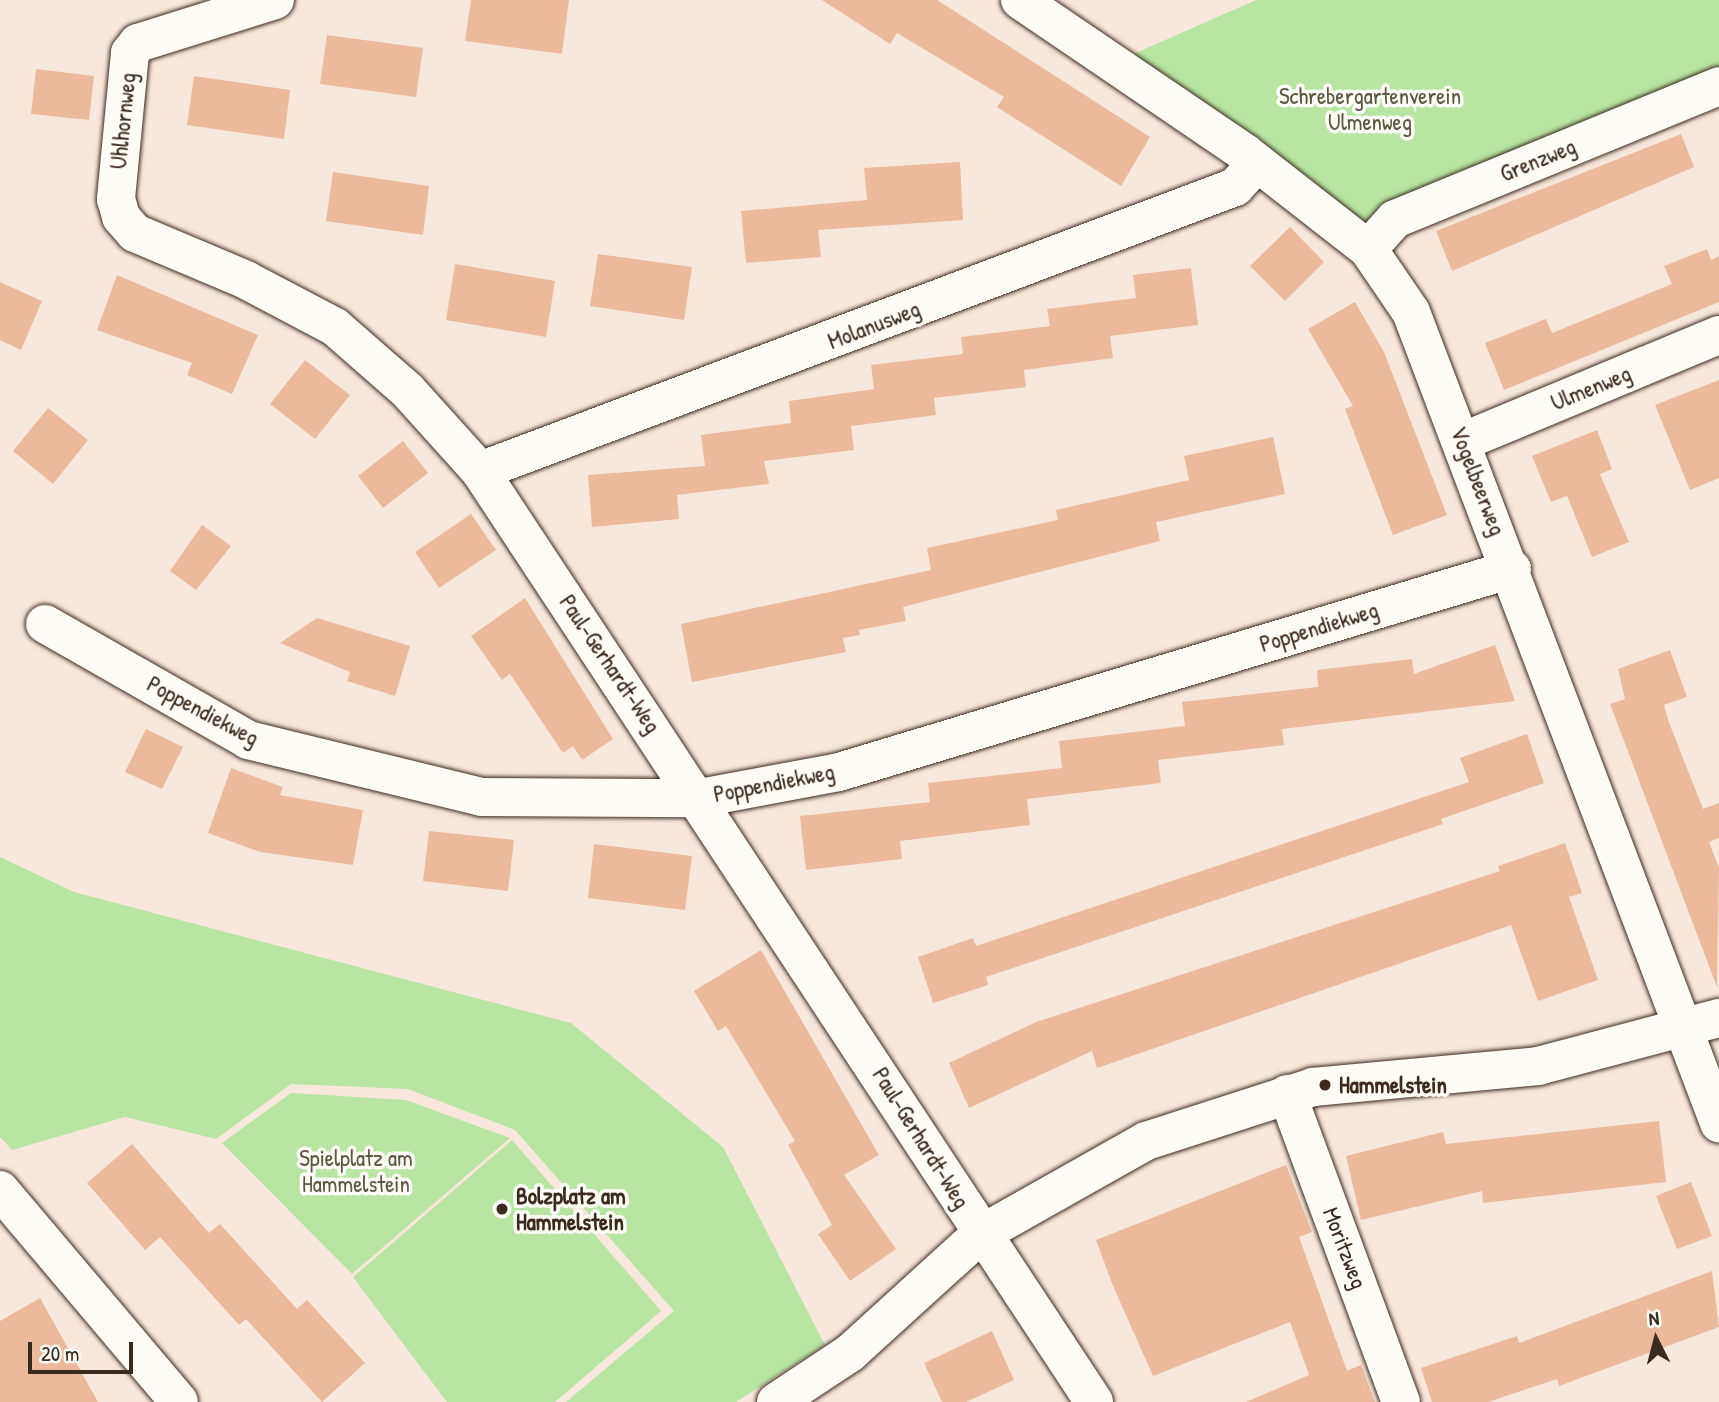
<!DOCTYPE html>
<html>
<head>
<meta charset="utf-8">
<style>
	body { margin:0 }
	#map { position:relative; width:1719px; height:1402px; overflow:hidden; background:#f8e8dc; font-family:"Patrick Hand",sans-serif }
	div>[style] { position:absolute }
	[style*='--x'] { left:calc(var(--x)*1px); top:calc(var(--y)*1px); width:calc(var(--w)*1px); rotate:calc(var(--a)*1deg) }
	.green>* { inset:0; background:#b8e5a3 }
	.building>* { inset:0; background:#ebba9c }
	.roads { filter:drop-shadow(0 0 2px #3b2a1e) drop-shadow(0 0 2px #3b2a1e) }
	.minor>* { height:38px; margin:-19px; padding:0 19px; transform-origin:19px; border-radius:19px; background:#fdfcf7 }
	.secondary>* { height:38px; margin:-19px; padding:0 19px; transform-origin:19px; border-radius:19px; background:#fdfcf7 }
	.dots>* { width:19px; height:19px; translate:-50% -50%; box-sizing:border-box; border:4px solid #fdfcf7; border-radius:50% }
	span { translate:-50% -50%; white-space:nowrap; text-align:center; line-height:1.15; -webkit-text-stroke:7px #fdfcf7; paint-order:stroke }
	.park-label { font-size:23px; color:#5a593f }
	.street-label { font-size:23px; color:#3b2a1e }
	.poi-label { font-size:23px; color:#3b2a1e; font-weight:700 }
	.left { translate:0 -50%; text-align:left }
	.north { position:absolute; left:1621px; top:1304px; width:70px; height:70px; -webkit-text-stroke:5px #fdfcf7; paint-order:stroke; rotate:354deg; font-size:19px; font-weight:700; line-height:28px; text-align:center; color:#3b2a1e }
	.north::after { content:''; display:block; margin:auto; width:24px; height:32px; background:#3b2a1e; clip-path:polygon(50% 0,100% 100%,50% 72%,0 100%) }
	.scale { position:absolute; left:28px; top:1342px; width:105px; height:32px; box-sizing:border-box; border:4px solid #3b2a1e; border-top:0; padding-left:9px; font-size:21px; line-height:24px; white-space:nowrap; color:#3b2a1e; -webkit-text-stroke:5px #fdfcf7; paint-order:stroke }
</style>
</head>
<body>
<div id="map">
	<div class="green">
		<div style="clip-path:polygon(1256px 0,1719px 0,1719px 86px,1368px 249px,1113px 63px)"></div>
		<div style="clip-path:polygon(0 857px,74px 892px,571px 1023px,723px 1147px,825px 1345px,736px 1402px,566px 1402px,674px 1311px,515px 1130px,408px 1089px,291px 1084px,216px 1139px,125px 1117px,12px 1150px,0 1137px)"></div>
		<div style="clip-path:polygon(291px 1093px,406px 1100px,510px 1138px,352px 1274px,222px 1143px)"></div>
		<div style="clip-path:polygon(512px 1140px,661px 1311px,555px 1402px,447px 1402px,353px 1277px)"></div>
	</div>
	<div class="building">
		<div style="clip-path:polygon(471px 0,569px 0,562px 54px,465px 41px)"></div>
		<div style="clip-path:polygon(822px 0,937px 0,1150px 137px,1121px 186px,997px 107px,1004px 97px,897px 33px,890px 44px)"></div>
		<div style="clip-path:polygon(327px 35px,423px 48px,416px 97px,320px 84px)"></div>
		<div style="clip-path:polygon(36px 69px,94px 76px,89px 120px,31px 114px)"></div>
		<div style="clip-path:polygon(194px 76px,290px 90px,284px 139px,187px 125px)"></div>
		<div style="clip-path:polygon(1681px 134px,1694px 167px,1452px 271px,1436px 231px)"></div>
		<div style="clip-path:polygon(960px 162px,963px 220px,818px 230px,821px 257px,746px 263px,741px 211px,867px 200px,864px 168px)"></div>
		<div style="clip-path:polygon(333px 172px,429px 186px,423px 235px,326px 221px)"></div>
		<div style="clip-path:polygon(1290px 227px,1324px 262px,1285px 301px,1250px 266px)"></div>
		<div style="clip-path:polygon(1707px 249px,1711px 260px,1719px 256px,1719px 302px,1504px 390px,1485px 343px,1546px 319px,1552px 333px,1672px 284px,1664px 266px)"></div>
		<div style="clip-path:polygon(598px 254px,692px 267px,684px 320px,590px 306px)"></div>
		<div style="clip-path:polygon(455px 264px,555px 281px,546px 337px,446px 320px)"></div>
		<div style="clip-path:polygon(1191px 268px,1198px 325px,1110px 336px,1113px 358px,1024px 370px,1026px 387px,934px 398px,936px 415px,851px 426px,854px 450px,764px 461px,769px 484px,677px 495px,679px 519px,592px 527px,588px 475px,705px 466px,701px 435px,791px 423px,789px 401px,874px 389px,871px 365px,963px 354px,961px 337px,1050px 326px,1047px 309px,1136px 298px,1133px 275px)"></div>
		<div style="clip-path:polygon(117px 275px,258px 335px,232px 394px,187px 375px,192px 363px,97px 330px)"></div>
		<div style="clip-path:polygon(0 282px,42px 301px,21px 350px,0 340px)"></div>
		<div style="clip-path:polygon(1355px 302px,1384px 352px,1447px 515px,1393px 535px,1345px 409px,1353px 406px,1308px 329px)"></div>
		<div style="clip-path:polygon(305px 360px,350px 395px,315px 439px,270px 404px)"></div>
		<div style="clip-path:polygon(1719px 380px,1719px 478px,1690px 490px,1655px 405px)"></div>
		<div style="clip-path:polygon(48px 408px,88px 440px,53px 484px,13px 451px)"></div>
		<div style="clip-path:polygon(1597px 430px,1612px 469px,1600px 474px,1629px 542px,1592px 557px,1567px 496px,1551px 502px,1532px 456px)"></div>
		<div style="clip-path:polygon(1273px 437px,1285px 494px,1156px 522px,1160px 541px,903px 607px,906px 621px,859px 630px,860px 635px,843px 638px,846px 652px,692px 682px,681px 624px,931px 570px,927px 548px,1058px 520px,1056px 510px,1189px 480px,1184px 456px)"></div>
		<div style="clip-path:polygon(403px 441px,428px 473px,383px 508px,358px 476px)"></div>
		<div style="clip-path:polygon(471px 514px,496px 550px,439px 588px,415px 552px)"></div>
		<div style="clip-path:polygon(202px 525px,231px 546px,196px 590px,170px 571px)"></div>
		<div style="clip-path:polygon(525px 598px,613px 739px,582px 760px,573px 746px,563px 753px,510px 674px,502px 680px,471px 636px)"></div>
		<div style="clip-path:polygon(317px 618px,410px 646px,395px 696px,347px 681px,350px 672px,280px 643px)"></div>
		<div style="clip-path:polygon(1495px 645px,1515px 701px,1282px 729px,1284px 745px,1158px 760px,1161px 783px,1027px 799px,1030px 825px,900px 841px,902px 859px,806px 870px,800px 816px,930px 802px,928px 783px,1062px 768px,1059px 741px,1185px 726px,1182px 702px,1318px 687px,1317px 670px,1412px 659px,1414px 674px)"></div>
		<div style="clip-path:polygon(1670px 650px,1687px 697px,1664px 705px,1668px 720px,1703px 809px,1719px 803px,1719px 838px,1709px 842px,1719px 868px,1717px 987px,1610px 704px,1625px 699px,1618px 669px)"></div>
		<div style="clip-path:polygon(146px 729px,183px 747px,162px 789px,125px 772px)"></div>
		<div style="clip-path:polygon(1527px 734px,1544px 783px,1441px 819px,1443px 824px,986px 977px,988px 985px,933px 1003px,918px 957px,973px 938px,976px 946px,1469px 782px,1460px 758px)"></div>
		<div style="clip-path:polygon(231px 768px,283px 787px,280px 795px,363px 810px,353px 865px,260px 852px,208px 833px)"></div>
		<div style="clip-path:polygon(429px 831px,514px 840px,508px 891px,423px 881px)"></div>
		<div style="clip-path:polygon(1565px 843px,1582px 893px,1569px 897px,1598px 980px,1538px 1001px,1511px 925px,1097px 1068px,1092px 1051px,969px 1108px,949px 1063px,1036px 1022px,1500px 871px,1498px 866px)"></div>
		<div style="clip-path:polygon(594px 844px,692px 856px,685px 910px,588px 898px)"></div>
		<div style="clip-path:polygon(761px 950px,879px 1155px,844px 1175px,896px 1249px,850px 1281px,818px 1234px,832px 1225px,788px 1145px,795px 1141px,726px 1026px,718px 1031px,694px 991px)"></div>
		<div style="clip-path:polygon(1659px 1121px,1666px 1182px,1483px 1203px,1482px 1191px,1361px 1220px,1346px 1156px,1443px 1132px,1446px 1144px)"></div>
		<div style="clip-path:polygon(132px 1144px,209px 1233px,220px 1224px,297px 1309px,307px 1300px,365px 1363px,322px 1402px,246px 1319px,239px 1325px,160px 1237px,145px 1250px,87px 1183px)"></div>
		<div style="clip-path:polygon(1286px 1165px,1312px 1232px,1299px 1237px,1347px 1371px,1361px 1365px,1375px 1402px,1246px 1402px,1309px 1375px,1290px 1322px,1153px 1376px,1113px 1286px,1096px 1240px)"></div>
		<div style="clip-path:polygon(1691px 1182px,1712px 1236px,1677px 1249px,1656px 1196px)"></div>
		<div style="clip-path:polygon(1712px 1271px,1719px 1327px,1559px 1386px,1557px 1379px,1488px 1402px,1432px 1402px,1421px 1368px,1517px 1336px,1519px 1343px)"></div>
		<div style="clip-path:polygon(40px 1298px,98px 1402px,0 1402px,0 1321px)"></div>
		<div style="clip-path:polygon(992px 1331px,1014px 1380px,966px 1402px,942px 1402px,924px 1363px)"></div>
	</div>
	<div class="roads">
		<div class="minor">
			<div style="--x:275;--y:0;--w:144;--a:162.6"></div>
			<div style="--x:138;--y:43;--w:13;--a:129"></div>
			<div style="--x:130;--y:53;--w:147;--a:95.5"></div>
			<div style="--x:116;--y:199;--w:19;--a:74"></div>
			<div style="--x:121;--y:217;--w:21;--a:49"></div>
			<div style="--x:135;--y:233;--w:121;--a:22.9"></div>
			<div style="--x:246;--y:280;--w:101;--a:27.8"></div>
			<div style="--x:335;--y:327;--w:97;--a:41.2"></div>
			<div style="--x:408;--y:391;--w:108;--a:48"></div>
			<div style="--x:480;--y:471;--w:1115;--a:56.59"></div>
			<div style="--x:1020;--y:0;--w:272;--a:34.2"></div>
			<div style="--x:1245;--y:153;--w:156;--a:38"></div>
			<div style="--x:1368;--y:249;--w:76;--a:55.7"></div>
			<div style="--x:1411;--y:312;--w:868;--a:69.2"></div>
			<div style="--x:1368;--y:249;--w:40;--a:-48"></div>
			<div style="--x:1395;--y:219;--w:350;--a:-22.3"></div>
			<div style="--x:1464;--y:441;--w:276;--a:-22.6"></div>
			<div style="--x:480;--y:471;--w:807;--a:-20.61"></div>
			<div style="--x:1235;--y:187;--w:33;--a:-47"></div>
			<div style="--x:45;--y:624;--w:234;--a:29.7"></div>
			<div style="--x:248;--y:740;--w:240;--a:13.7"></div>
			<div style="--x:481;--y:797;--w:219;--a:0.3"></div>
			<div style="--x:700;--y:798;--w:141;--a:-10.6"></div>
			<div style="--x:839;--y:772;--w:703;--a:-16.79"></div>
			<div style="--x:1287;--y:1094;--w:328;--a:69.7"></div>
			<div style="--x:776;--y:1402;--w:89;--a:-33.5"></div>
			<div style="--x:850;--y:1353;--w:177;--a:-42.3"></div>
			<div style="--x:981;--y:1234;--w:189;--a:-29.4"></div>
			<div style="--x:1146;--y:1141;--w:176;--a:-17.9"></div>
			<div style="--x:1313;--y:1087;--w:226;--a:-5.3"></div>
			<div style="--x:1538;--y:1066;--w:187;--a:-14.9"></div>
		</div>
		<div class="secondary">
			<div style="--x:0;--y:1190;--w:277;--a:49.8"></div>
		</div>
	</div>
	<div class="dots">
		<div style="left:1325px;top:1085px;background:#3b2a1e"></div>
		<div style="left:502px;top:1209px;background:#3b2a1e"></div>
	</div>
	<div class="park-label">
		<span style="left:1370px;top:109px">Schrebergartenverein<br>Ulmenweg</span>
		<span style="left:356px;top:1171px">Spielplatz am<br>Hammelstein</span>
	</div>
	<div class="street-label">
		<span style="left:123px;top:121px;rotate:-84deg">Uhlhornweg</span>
		<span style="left:1538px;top:160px;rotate:-22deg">Grenzweg</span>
		<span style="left:874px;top:325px;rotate:-21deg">Molanusweg</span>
		<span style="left:1591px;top:388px;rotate:-22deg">Ulmenweg</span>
		<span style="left:1478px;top:481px;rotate:69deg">Vogelbeerweg</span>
		<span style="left:1319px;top:627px;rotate:-17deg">Poppendiekweg</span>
		<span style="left:610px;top:664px;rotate:56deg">Paul-Gerhardt-Weg</span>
		<span style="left:203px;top:711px;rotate:28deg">Poppendiekweg</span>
		<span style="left:774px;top:783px;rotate:-11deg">Poppendiekweg</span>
		<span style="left:921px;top:1138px;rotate:58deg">Paul-Gerhardt-Weg</span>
		<span style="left:1345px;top:1248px;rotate:69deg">Moritzweg</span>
	</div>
	<div class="poi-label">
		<span class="left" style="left:1339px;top:1085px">Hammelstein</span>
		<span class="left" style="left:516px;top:1209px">Bolzplatz am<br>Hammelstein</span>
	</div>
	<div class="north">N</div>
	<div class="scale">20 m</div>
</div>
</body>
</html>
